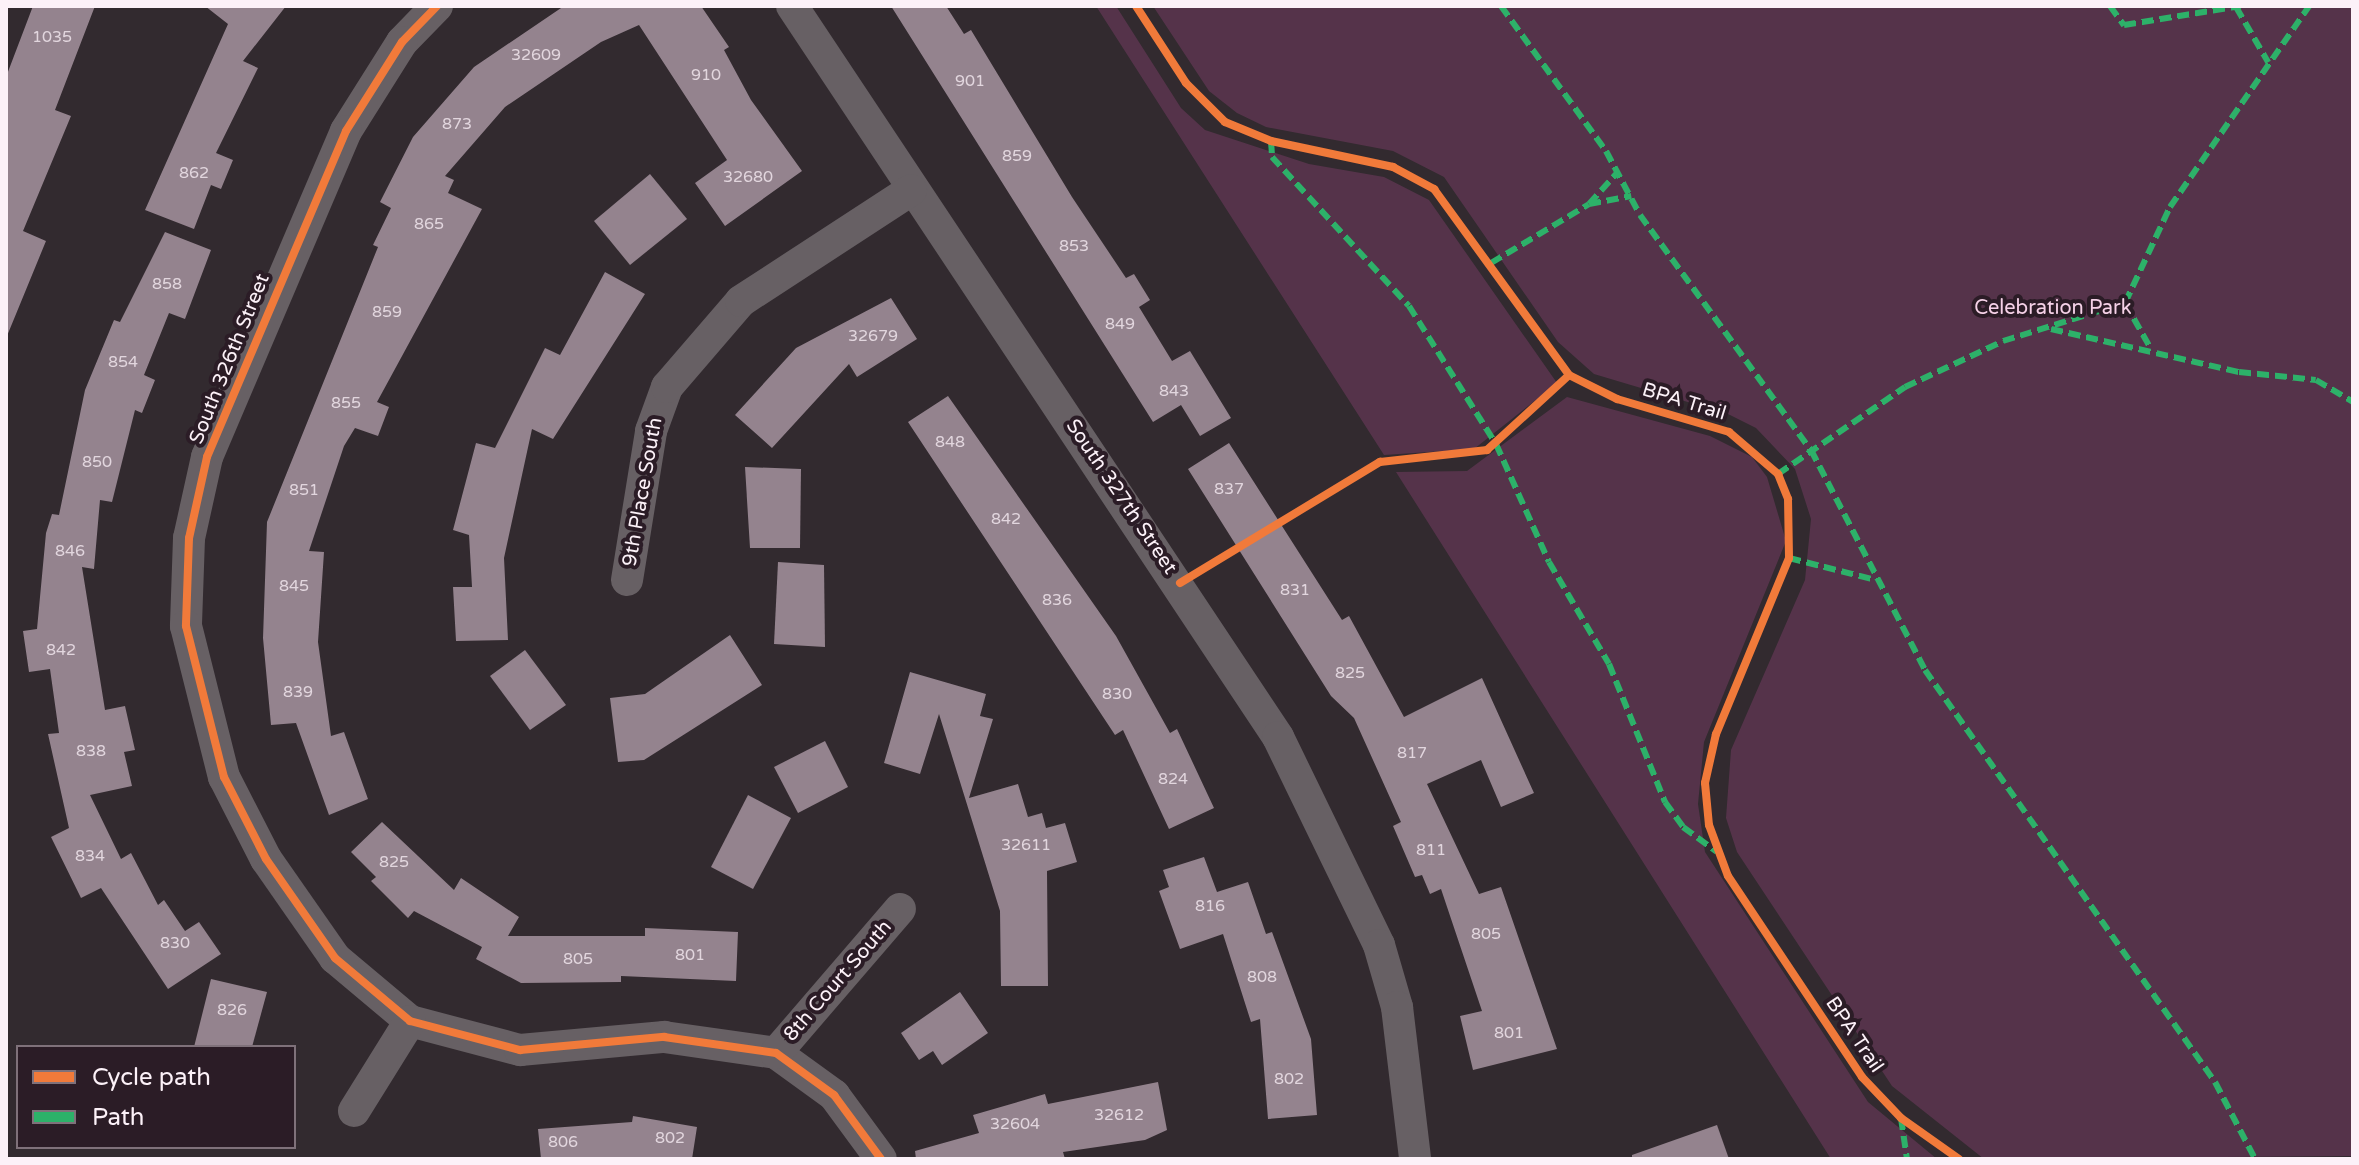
<!DOCTYPE html>
<html>
<head>
<meta charset="utf-8">
<style>
	body { margin:0 }
	#map { position:relative; width:2359px; height:1165px; overflow:hidden; background:#322a2f; font-family:"Varela Round",sans-serif }
	div>[style] { position:absolute }
	[style*='--x'] { left:calc(var(--x)*1px); top:calc(var(--y)*1px); width:calc(var(--w)*1px); rotate:calc(var(--a)*1deg) }
	.green>* { inset:0; background:#55334a }
	.building>* { inset:0; background:#94838e }
	.street>* { height:32px; margin:-16px; padding:0 16px; transform-origin:16px; border-radius:16px; background:#676064 }
	.quiet>* { height:6px; margin-top:-3px; transform-origin:0; background:repeating-linear-gradient(90deg,#2db169 0 12px,transparent 0 18px) }
	.cycleway>* { height:8px; margin:-4px; padding:0 4px; transform-origin:4px; border-radius:4px; background:#f17a3a }
	span { translate:-50% -50%; white-space:nowrap; text-align:center; line-height:1.15; -webkit-text-stroke:8px #2b1c26; paint-order:stroke }
	.number-label { font-size:16px; color:#e2d6de }
	.number-label span { -webkit-text-stroke-width:0 }
	.park-label { font-size:20px; color:#f5d1e7 }
	.street-label { font-size:20px; color:#fcf1f8 }
	.frame { position:absolute; inset:0; border:8px solid #fcf1f8; pointer-events:none }
	.legend { position:absolute; left:16px; top:1045px; width:280px; height:104px; box-sizing:border-box; background:#2b1c26; border:2px solid #7f717a; margin:0; padding:10px 14px; list-style:none; font-size:24px; color:#fcf1f8 }
	.legend li { display:flex; align-items:center; gap:16px; height:40px }
	.legend b { width:40px; border:2px solid #7f717a }
</style>
</head>
<body>
<div id="map">
	<div class="green">
		<div style="clip-path:polygon(1096px 6px,1116px 6px,1181px 108px,1205px 130px,1309px 164px,1384px 177px,1429px 200px,1557px 383px,1474px 449px,1384px 455px)"></div>
		<div style="clip-path:polygon(1153px 6px,2353px 6px,2353px 1156px,1984px 1159px,1892px 1086px,1737px 852px,1726px 818px,1731px 750px,1805px 580px,1811px 519px,1795px 469px,1756px 428px,1728px 414px,1594px 374px,1558px 342px,1444px 177px,1393px 151px,1266px 127px,1237px 113px,1209px 91px)"></div>
		<div style="clip-path:polygon(1567px 397px,1710px 436px,1752px 457px,1767px 477px,1786px 541px,1704px 742px,1698px 804px,1705px 852px,1868px 1102px,1937px 1159px,1831px 1159px,1396px 472px,1467px 471px)"></div>
	</div>
	<div class="building">
		<div style="clip-path:polygon(33px 6px,95px 6px,55px 110px,71px 116px,23px 231px,46px 241px,7px 336px,6px 77px)"></div>
		<div style="clip-path:polygon(205px 6px,286px 6px,243px 61px,258px 68px,216px 153px,233px 160px,221px 189px,211px 185px,194px 229px,145px 210px,228px 24px)"></div>
		<div style="clip-path:polygon(564px 6px,701px 6px,729px 47px,724px 50px,751px 100px,802px 171px,725px 226px,695px 183px,727px 160px,639px 25px,601px 42px,505px 107px,445px 176px,454px 180px,448px 193px,482px 209px,377px 402px,389px 407px,378px 436px,355px 428px,344px 446px,309px 551px,324px 552px,318px 642px,331px 736px,344px 732px,368px 799px,329px 815px,296px 723px,271px 725px,263px 638px,267px 522px,378px 247px,373px 245px,391px 208px,380px 202px,413px 137px,474px 67px)"></div>
		<div style="clip-path:polygon(891px 6px,946px 6px,964px 34px,971px 30px,1072px 197px,1126px 278px,1134px 274px,1150px 300px,1139px 307px,1172px 361px,1190px 351px,1231px 418px,1200px 436px,1181px 405px,1153px 422px)"></div>
		<div style="clip-path:polygon(650px 174px,687px 219px,630px 265px,594px 221px)"></div>
		<div style="clip-path:polygon(165px 232px,211px 250px,185px 319px,169px 313px,144px 375px,155px 380px,142px 413px,135px 410px,112px 502px,100px 500px,94px 569px,82px 567px,105px 710px,125px 706px,135px 750px,124px 752px,132px 786px,90px 795px,121px 859px,131px 853px,158px 905px,164px 900px,185px 931px,199px 922px,221px 954px,168px 989px,101px 888px,81px 898px,51px 837px,69px 828px,48px 734px,59px 733px,50px 669px,29px 672px,23px 631px,37px 629px,46px 533px,52px 514px,59px 515px,85px 390px,114px 320px,120px 322px)"></div>
		<div style="clip-path:polygon(605px 272px,645px 294px,553px 439px,532px 429px,504px 558px,508px 640px,456px 641px,453px 587px,472px 587px,469px 535px,453px 530px,476px 443px,495px 448px,545px 348px,560px 355px)"></div>
		<div style="clip-path:polygon(891px 298px,917px 339px,857px 377px,849px 364px,772px 448px,735px 415px,796px 348px)"></div>
		<div style="clip-path:polygon(948px 396px,1116px 636px,1170px 733px,1177px 729px,1214px 808px,1169px 829px,1123px 730px,1115px 735px,908px 422px)"></div>
		<div style="clip-path:polygon(1229px 443px,1342px 620px,1349px 616px,1404px 717px,1482px 678px,1534px 793px,1501px 807px,1481px 760px,1427px 784px,1479px 894px,1501px 887px,1557px 1049px,1473px 1070px,1460px 1016px,1482px 1011px,1441px 889px,1430px 894px,1422px 875px,1415px 877px,1393px 826px,1401px 822px,1354px 718px,1331px 696px,1188px 469px)"></div>
		<div style="clip-path:polygon(745px 467px,801px 469px,800px 548px,750px 548px)"></div>
		<div style="clip-path:polygon(778px 562px,824px 565px,825px 647px,774px 644px)"></div>
		<div style="clip-path:polygon(730px 635px,762px 685px,644px 760px,618px 762px,610px 698px,645px 694px)"></div>
		<div style="clip-path:polygon(525px 650px,566px 705px,530px 730px,490px 676px)"></div>
		<div style="clip-path:polygon(910px 672px,986px 694px,980px 716px,993px 719px,969px 798px,1018px 784px,1028px 817px,1042px 813px,1046px 828px,1065px 823px,1077px 862px,1047px 871px,1048px 986px,1001px 986px,1000px 911px,939px 714px,920px 774px,884px 763px)"></div>
		<div style="clip-path:polygon(825px 741px,848px 787px,798px 813px,774px 767px)"></div>
		<div style="clip-path:polygon(748px 795px,791px 818px,753px 889px,711px 867px)"></div>
		<div style="clip-path:polygon(382px 822px,454px 890px,461px 878px,519px 917px,508px 936px,645px 936px,645px 928px,738px 932px,736px 981px,621px 976px,621px 982px,521px 983px,476px 959px,482px 947px,414px 911px,408px 918px,371px 881px,376px 877px,351px 852px)"></div>
		<div style="clip-path:polygon(1204px 857px,1217px 892px,1248px 882px,1266px 934px,1272px 932px,1311px 1039px,1317px 1115px,1268px 1119px,1260px 1019px,1251px 1022px,1223px 934px,1180px 949px,1159px 891px,1169px 887px,1163px 870px)"></div>
		<div style="clip-path:polygon(211px 979px,267px 992px,252px 1047px,194px 1047px)"></div>
		<div style="clip-path:polygon(960px 992px,988px 1033px,942px 1065px,933px 1051px,919px 1060px,901px 1033px)"></div>
		<div style="clip-path:polygon(1158px 1082px,1167px 1130px,1145px 1140px,1063px 1152px,1065px 1159px,916px 1159px,915px 1151px,979px 1133px,973px 1115px,1045px 1094px,1048px 1104px)"></div>
		<div style="clip-path:polygon(633px 1116px,697px 1127px,692px 1159px,541px 1159px,538px 1129px,632px 1122px)"></div>
		<div style="clip-path:polygon(1717px 1125px,1729px 1159px,1632px 1159px,1632px 1155px)"></div>
	</div>
	<div class="street">
		<div style="--x:437;--y:6;--w:50;--a:134.2"></div>
		<div style="--x:402;--y:42;--w:105;--a:122.2"></div>
		<div style="--x:346;--y:131;--w:354;--a:113.1"></div>
		<div style="--x:207;--y:457;--w:83;--a:102.5"></div>
		<div style="--x:189;--y:538;--w:88;--a:92"></div>
		<div style="--x:186;--y:626;--w:156;--a:75.9"></div>
		<div style="--x:224;--y:777;--w:92;--a:62.9"></div>
		<div style="--x:266;--y:859;--w:121;--a:55.1"></div>
		<div style="--x:335;--y:958;--w:98;--a:40"></div>
		<div style="--x:410;--y:1021;--w:114;--a:14.8"></div>
		<div style="--x:520;--y:1050;--w:145;--a:-5.2"></div>
		<div style="--x:664;--y:1037;--w:113;--a:8.1"></div>
		<div style="--x:776;--y:1053;--w:72;--a:35.9"></div>
		<div style="--x:834;--y:1095;--w:79;--a:53.7"></div>
		<div style="--x:792;--y:6;--w:878;--a:56.38"></div>
		<div style="--x:1278;--y:737;--w:231;--a:64.1"></div>
		<div style="--x:1379;--y:945;--w:65;--a:73.8"></div>
		<div style="--x:1397;--y:1007;--w:153;--a:83.2"></div>
		<div style="--x:627;--y:580;--w:151;--a:-80.8"></div>
		<div style="--x:651;--y:431;--w:47;--a:-70"></div>
		<div style="--x:667;--y:387;--w:113;--a:-49.3"></div>
		<div style="--x:741;--y:301;--w:203;--a:-33.1"></div>
		<div style="--x:776;--y:1053;--w:190;--a:-49.3"></div>
		<div style="--x:354;--y:1111;--w:106;--a:-58.1"></div>
	</div>
	<div class="quiet">
		<div style="--x:1501;--y:6;--w:179;--a:54.1"></div>
		<div style="--x:1606;--y:151;--w:72;--a:62"></div>
		<div style="--x:1640;--y:215;--w:291;--a:54"></div>
		<div style="--x:1811;--y:450;--w:248;--a:62.6"></div>
		<div style="--x:1925;--y:670;--w:504;--a:54.86"></div>
		<div style="--x:2215;--y:1082;--w:87;--a:62.5"></div>
		<div style="--x:2110;--y:6;--w:24;--a:54"></div>
		<div style="--x:2124;--y:25;--w:118;--a:-9.3"></div>
		<div style="--x:2236;--y:7;--w:64;--a:59.8"></div>
		<div style="--x:1271;--y:141;--w:16;--a:86"></div>
		<div style="--x:1272;--y:157;--w:202;--a:47.4"></div>
		<div style="--x:1409;--y:306;--w:163;--a:57.8"></div>
		<div style="--x:1496;--y:444;--w:129;--a:65.8"></div>
		<div style="--x:1549;--y:562;--w:118;--a:59.5"></div>
		<div style="--x:1609;--y:664;--w:149;--a:67.9"></div>
		<div style="--x:1665;--y:802;--w:31;--a:54"></div>
		<div style="--x:1683;--y:827;--w:42;--a:36.3"></div>
		<div style="--x:1589;--y:204;--w:43;--a:-10.8"></div>
		<div style="--x:1491;--y:263;--w:114;--a:-31"></div>
		<div style="--x:1589;--y:204;--w:42;--a:-47.9"></div>
		<div style="--x:2125;--y:303;--w:53;--a:60.5"></div>
		<div style="--x:2051;--y:329;--w:193;--a:12.9"></div>
		<div style="--x:2239;--y:372;--w:77;--a:5.9"></div>
		<div style="--x:2316;--y:380;--w:43;--a:30.7"></div>
		<div style="--x:1778;--y:474;--w:154;--a:-34.4"></div>
		<div style="--x:1905;--y:387;--w:108;--a:-25.1"></div>
		<div style="--x:2003;--y:341;--w:128;--a:-17.3"></div>
		<div style="--x:2125;--y:303;--w:106;--a:-64.9"></div>
		<div style="--x:2170;--y:207;--w:244;--a:-55.3"></div>
		<div style="--x:1789;--y:558;--w:86;--a:14.2"></div>
		<div style="--x:1901;--y:1118;--w:41;--a:81.7"></div>
	</div>
	<div class="cycleway">
		<div style="--x:437;--y:6;--w:50;--a:134.2"></div>
		<div style="--x:402;--y:42;--w:105;--a:122.2"></div>
		<div style="--x:346;--y:131;--w:354;--a:113.1"></div>
		<div style="--x:207;--y:457;--w:83;--a:102.5"></div>
		<div style="--x:189;--y:538;--w:88;--a:92"></div>
		<div style="--x:186;--y:626;--w:156;--a:75.9"></div>
		<div style="--x:224;--y:777;--w:92;--a:62.9"></div>
		<div style="--x:266;--y:859;--w:121;--a:55.1"></div>
		<div style="--x:335;--y:958;--w:98;--a:40"></div>
		<div style="--x:410;--y:1021;--w:114;--a:14.8"></div>
		<div style="--x:520;--y:1050;--w:145;--a:-5.2"></div>
		<div style="--x:664;--y:1037;--w:113;--a:8.1"></div>
		<div style="--x:776;--y:1053;--w:72;--a:35.9"></div>
		<div style="--x:834;--y:1095;--w:79;--a:53.7"></div>
		<div style="--x:1136;--y:6;--w:92;--a:57"></div>
		<div style="--x:1186;--y:83;--w:55;--a:45"></div>
		<div style="--x:1225;--y:122;--w:50;--a:22.4"></div>
		<div style="--x:1271;--y:141;--w:125;--a:12"></div>
		<div style="--x:1393;--y:167;--w:47;--a:28.2"></div>
		<div style="--x:1434;--y:189;--w:230;--a:54"></div>
		<div style="--x:1569;--y:375;--w:54;--a:26.6"></div>
		<div style="--x:1617;--y:399;--w:117;--a:16.4"></div>
		<div style="--x:1729;--y:432;--w:65;--a:40.6"></div>
		<div style="--x:1778;--y:474;--w:27;--a:68"></div>
		<div style="--x:1788;--y:499;--w:59;--a:89"></div>
		<div style="--x:1789;--y:558;--w:191;--a:112.5"></div>
		<div style="--x:1716;--y:734;--w:50;--a:102.7"></div>
		<div style="--x:1705;--y:783;--w:42;--a:84.6"></div>
		<div style="--x:1709;--y:825;--w:54;--a:69.6"></div>
		<div style="--x:1728;--y:876;--w:242;--a:56.3"></div>
		<div style="--x:1862;--y:1077;--w:57;--a:46.4"></div>
		<div style="--x:1901;--y:1118;--w:71;--a:35.3"></div>
		<div style="--x:1180;--y:583;--w:234;--a:-31.2"></div>
		<div style="--x:1380;--y:462;--w:108;--a:-6.4"></div>
		<div style="--x:1487;--y:450;--w:111;--a:-42.4"></div>
	</div>
	<div class="number-label">
		<span style="left:52px;top:37px">1035</span>
		<span style="left:536px;top:55px">32609</span>
		<span style="left:706px;top:75px">910</span>
		<span style="left:970px;top:81px">901</span>
		<span style="left:457px;top:124px">873</span>
		<span style="left:1017px;top:156px">859</span>
		<span style="left:194px;top:173px">862</span>
		<span style="left:748px;top:177px">32680</span>
		<span style="left:429px;top:224px">865</span>
		<span style="left:1074px;top:246px">853</span>
		<span style="left:167px;top:284px">858</span>
		<span style="left:387px;top:312px">859</span>
		<span style="left:1120px;top:324px">849</span>
		<span style="left:873px;top:336px">32679</span>
		<span style="left:123px;top:362px">854</span>
		<span style="left:1174px;top:391px">843</span>
		<span style="left:346px;top:403px">855</span>
		<span style="left:950px;top:442px">848</span>
		<span style="left:97px;top:462px">850</span>
		<span style="left:1229px;top:489px">837</span>
		<span style="left:304px;top:490px">851</span>
		<span style="left:1006px;top:519px">842</span>
		<span style="left:70px;top:551px">846</span>
		<span style="left:294px;top:586px">845</span>
		<span style="left:1295px;top:590px">831</span>
		<span style="left:1057px;top:600px">836</span>
		<span style="left:61px;top:650px">842</span>
		<span style="left:1350px;top:673px">825</span>
		<span style="left:298px;top:692px">839</span>
		<span style="left:1117px;top:694px">830</span>
		<span style="left:91px;top:751px">838</span>
		<span style="left:1412px;top:753px">817</span>
		<span style="left:1173px;top:779px">824</span>
		<span style="left:1026px;top:845px">32611</span>
		<span style="left:1431px;top:850px">811</span>
		<span style="left:90px;top:856px">834</span>
		<span style="left:394px;top:862px">825</span>
		<span style="left:1210px;top:906px">816</span>
		<span style="left:1486px;top:934px">805</span>
		<span style="left:175px;top:943px">830</span>
		<span style="left:690px;top:955px">801</span>
		<span style="left:578px;top:959px">805</span>
		<span style="left:1262px;top:977px">808</span>
		<span style="left:232px;top:1010px">826</span>
		<span style="left:1509px;top:1033px">801</span>
		<span style="left:1289px;top:1079px">802</span>
		<span style="left:1119px;top:1115px">32612</span>
		<span style="left:1015px;top:1124px">32604</span>
		<span style="left:670px;top:1138px">802</span>
		<span style="left:563px;top:1142px">806</span>
	</div>
	<div class="park-label">
		<span style="left:2053px;top:308px">Celebration Park</span>
	</div>
	<div class="street-label">
		<span style="left:230px;top:359px;rotate:-68deg">South 326th Street</span>
		<span style="left:1684px;top:402px;rotate:17deg">BPA Trail</span>
		<span style="left:643px;top:492px;rotate:-80deg">9th Place South</span>
		<span style="left:1121px;top:497px;rotate:56deg">South 327th Street</span>
		<span style="left:838px;top:981px;rotate:-49deg">8th Court South</span>
		<span style="left:1854px;top:1035px;rotate:56deg">BPA Trail</span>
	</div>
	<div class="frame"></div>
	<ul class="legend">
	<li><b style="height:10px;background:#f17a3a"></b>Cycle path</li>
	<li><b style="height:10px;background:#2db169"></b>Path</li>
	</ul>
</div>
</body>
</html>
